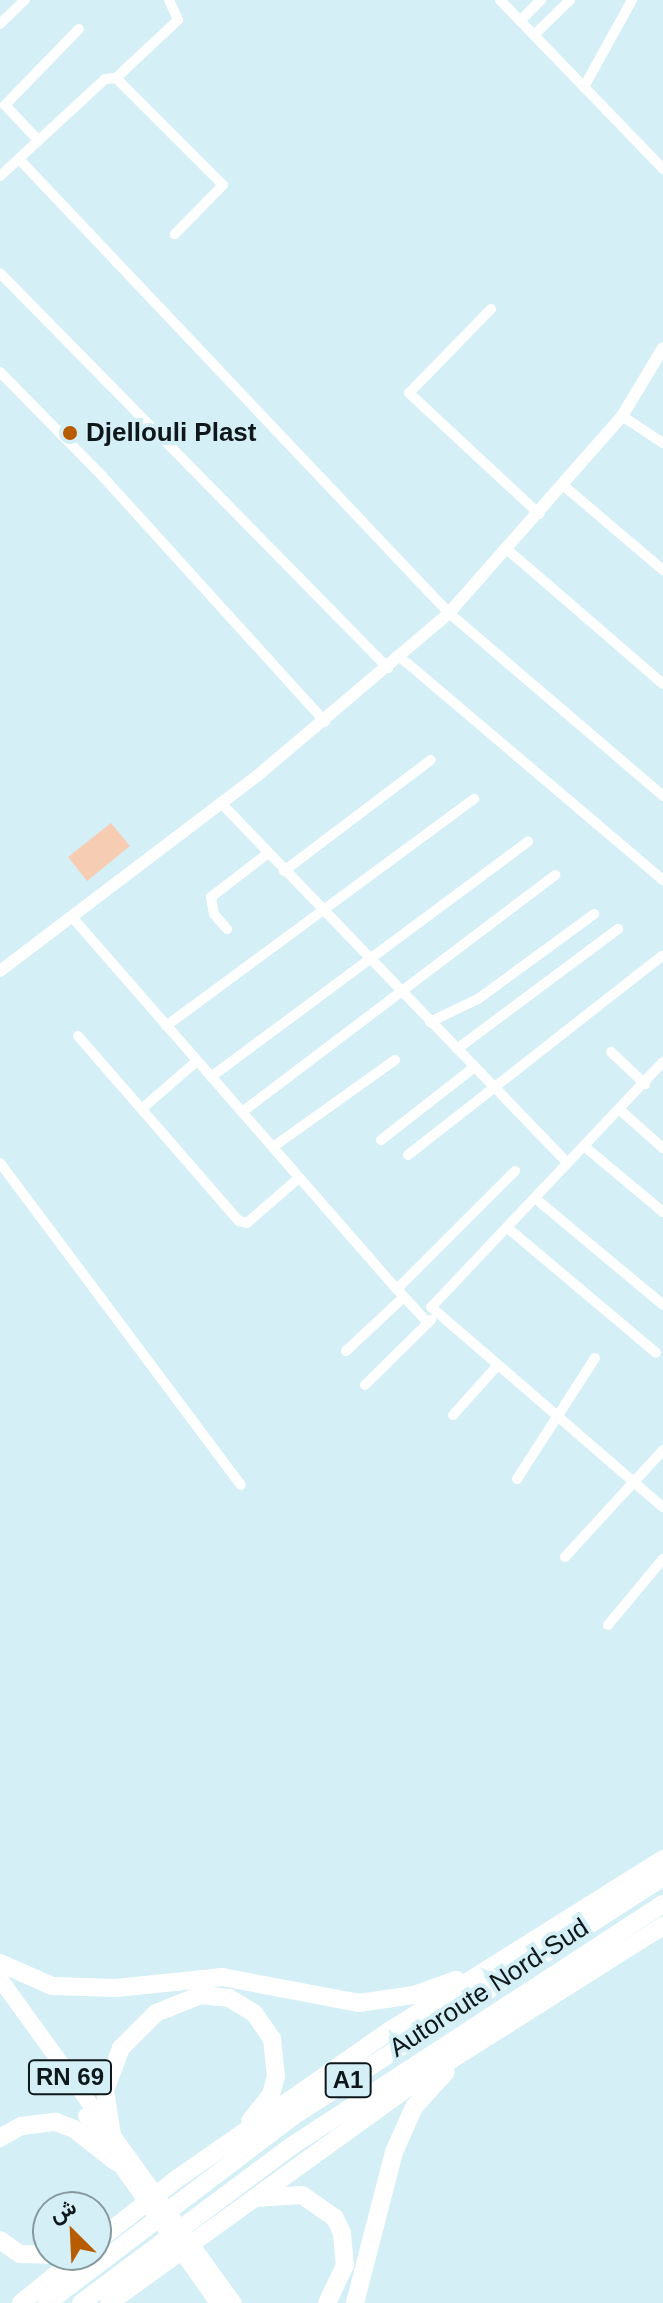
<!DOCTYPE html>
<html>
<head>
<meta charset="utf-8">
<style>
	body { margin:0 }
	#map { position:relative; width:663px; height:2303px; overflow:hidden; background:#d4eff6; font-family:Arial,Vazirmatn,sans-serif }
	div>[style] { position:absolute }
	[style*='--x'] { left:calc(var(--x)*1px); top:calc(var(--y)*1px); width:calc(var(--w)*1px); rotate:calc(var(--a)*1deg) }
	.green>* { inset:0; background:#f6cdb3 }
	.minor>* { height:10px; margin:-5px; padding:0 5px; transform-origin:5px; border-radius:5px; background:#fff }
	.tertiary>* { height:12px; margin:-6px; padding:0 6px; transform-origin:6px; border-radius:6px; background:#fff }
	.trunk>* { height:16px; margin:-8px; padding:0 8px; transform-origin:8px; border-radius:8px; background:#fff }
	.motorway>* { height:18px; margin:-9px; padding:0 9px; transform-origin:9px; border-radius:9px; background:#fff }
	.dots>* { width:22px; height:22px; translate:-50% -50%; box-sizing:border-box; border:4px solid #d4eff6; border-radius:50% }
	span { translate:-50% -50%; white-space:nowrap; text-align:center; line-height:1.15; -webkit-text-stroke:8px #d4eff6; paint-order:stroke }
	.shield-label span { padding:2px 6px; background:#d4eff6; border:2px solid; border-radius:6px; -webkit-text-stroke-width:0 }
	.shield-label { font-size:24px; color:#0e171a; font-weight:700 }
	.poi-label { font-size:26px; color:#0e171a; font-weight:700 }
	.left { translate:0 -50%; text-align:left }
	.street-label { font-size:26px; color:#0e171a }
	.north { position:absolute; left:32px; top:2191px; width:80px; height:80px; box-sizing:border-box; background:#d4eff6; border:2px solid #85999e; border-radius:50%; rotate:336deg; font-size:22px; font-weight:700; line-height:32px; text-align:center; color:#0e171a }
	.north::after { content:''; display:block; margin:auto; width:28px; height:36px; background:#b75c00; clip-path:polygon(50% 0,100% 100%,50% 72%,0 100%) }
</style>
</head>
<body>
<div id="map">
	<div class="green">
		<div style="clip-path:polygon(111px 823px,130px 846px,87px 881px,68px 857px)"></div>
	</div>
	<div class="minor">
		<div style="--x:500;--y:0;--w:235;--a:46"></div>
		<div style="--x:520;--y:21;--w:30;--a:-45"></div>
		<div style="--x:0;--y:24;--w:35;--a:-44"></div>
		<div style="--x:534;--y:35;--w:50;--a:-44.2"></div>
		<div style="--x:116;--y:78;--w:85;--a:-43.1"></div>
		<div style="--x:178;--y:20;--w:22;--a:-114"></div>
		<div style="--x:584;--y:87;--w:99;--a:-61.1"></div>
		<div style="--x:38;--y:140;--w:48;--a:-133.3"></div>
		<div style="--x:5;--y:105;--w:106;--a:-45.8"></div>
		<div style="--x:19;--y:159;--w:625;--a:46.56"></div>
		<div style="--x:449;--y:613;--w:282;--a:40.5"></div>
		<div style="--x:0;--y:176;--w:143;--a:-42.7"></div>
		<div style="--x:105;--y:79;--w:11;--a:-5"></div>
		<div style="--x:116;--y:78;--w:151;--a:45"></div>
		<div style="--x:223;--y:185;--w:69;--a:134.4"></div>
		<div style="--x:0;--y:273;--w:554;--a:45.51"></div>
		<div style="--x:491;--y:309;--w:117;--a:134.3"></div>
		<div style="--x:409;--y:393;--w:178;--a:42.9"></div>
		<div style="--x:0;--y:372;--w:148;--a:45.5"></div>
		<div style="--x:104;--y:478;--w:329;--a:47.8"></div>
		<div style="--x:622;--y:416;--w:49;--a:33.4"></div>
		<div style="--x:564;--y:486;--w:130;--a:40.3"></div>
		<div style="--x:509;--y:551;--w:203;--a:40.8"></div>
		<div style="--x:400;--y:657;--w:345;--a:40.3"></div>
		<div style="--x:221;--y:803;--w:498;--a:46.1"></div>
		<div style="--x:284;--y:871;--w:184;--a:-37.1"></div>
		<div style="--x:72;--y:917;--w:494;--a:48.9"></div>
		<div style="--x:227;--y:929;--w:20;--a:-131"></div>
		<div style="--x:214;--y:914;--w:17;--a:-100"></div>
		<div style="--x:211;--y:897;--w:71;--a:-37.5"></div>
		<div style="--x:430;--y:1022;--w:53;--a:-25.6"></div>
		<div style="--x:478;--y:999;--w:144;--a:-36.2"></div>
		<div style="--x:166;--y:1026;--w:383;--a:-36.4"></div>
		<div style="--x:78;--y:1036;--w:245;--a:49"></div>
		<div style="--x:239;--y:1221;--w:8;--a:14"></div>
		<div style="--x:247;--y:1223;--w:69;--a:-40.9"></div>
		<div style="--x:457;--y:1049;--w:201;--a:-36.7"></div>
		<div style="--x:611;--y:1052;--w:47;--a:43.3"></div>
		<div style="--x:663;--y:1062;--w:337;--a:133.4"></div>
		<div style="--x:431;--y:1307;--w:306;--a:40.8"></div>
		<div style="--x:211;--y:1077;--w:395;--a:-36.6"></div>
		<div style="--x:144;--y:1107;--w:70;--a:-41"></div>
		<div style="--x:619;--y:1109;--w:59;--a:41.6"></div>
		<div style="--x:242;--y:1112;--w:393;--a:-37.1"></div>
		<div style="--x:381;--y:1140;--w:117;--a:-38"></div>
		<div style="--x:584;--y:1146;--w:103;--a:39.9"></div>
		<div style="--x:273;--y:1147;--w:150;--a:-35.5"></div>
		<div style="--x:408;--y:1155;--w:323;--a:-38.1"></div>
		<div style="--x:0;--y:1163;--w:402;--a:53.2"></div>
		<div style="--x:536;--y:1199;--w:165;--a:39.8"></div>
		<div style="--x:509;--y:1229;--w:192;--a:40.1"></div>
		<div style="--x:428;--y:1323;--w:46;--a:-132.4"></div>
		<div style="--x:397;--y:1289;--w:167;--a:-45"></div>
		<div style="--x:346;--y:1351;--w:79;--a:-43"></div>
		<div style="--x:365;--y:1385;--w:93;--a:-44.6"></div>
		<div style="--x:453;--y:1415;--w:67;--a:-48"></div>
		<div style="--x:517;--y:1479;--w:144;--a:-57.2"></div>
		<div style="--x:565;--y:1557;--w:145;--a:-47.5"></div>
		<div style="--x:608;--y:1625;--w:86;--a:-50.2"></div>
	</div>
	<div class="tertiary">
		<div style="--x:0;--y:971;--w:323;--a:-37.2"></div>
		<div style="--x:257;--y:776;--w:252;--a:-40.3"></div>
		<div style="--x:449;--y:613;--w:262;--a:-48.7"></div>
		<div style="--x:622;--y:416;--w:79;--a:-58.9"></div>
	</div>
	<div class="trunk">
		<div style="--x:0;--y:1979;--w:400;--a:54.2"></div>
		<div style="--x:86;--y:2116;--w:229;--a:54.8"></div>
	</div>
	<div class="motorway">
		<div style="--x:0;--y:1963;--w:57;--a:23.9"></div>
		<div style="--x:52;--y:1986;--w:64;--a:1.8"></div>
		<div style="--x:116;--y:1988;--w:107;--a:-5.9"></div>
		<div style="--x:222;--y:1977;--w:139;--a:10.7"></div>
		<div style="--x:359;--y:2003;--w:56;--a:-8.3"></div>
		<div style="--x:414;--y:1995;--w:45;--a:-19.7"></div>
		<div style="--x:112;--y:2135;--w:46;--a:-98.8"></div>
		<div style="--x:105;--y:2090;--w:45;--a:-69.1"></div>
		<div style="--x:121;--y:2048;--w:49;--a:-45"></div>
		<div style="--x:156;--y:2013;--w:48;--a:-21.8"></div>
		<div style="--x:201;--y:1995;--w:28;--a:6"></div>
		<div style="--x:229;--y:1998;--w:29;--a:31"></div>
		<div style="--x:254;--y:2013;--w:32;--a:55"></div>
		<div style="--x:272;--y:2039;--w:37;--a:84"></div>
		<div style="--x:276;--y:2076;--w:20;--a:105"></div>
		<div style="--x:271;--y:2095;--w:33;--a:129"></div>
		<div style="--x:0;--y:2138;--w:24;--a:-30"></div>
		<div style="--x:21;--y:2126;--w:35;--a:-7"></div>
		<div style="--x:56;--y:2122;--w:19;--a:21"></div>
		<div style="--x:74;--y:2129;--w:53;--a:38.2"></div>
		<div style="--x:255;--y:2198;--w:47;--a:-3.7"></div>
		<div style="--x:302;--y:2195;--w:40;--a:34.9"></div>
		<div style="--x:335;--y:2218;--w:17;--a:65"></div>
		<div style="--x:342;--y:2233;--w:32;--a:85"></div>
		<div style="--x:345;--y:2265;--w:42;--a:115.3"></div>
		<div style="--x:0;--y:2240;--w:24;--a:35"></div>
		<div style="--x:20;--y:2254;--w:40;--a:1.4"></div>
		<div style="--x:96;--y:2242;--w:99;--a:-38"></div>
		<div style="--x:174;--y:2181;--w:262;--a:-34.9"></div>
		<div style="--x:389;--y:2031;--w:324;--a:-32.1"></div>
		<div style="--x:21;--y:2303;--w:76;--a:-39.1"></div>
		<div style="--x:47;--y:2303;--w:308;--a:-37.2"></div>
		<div style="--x:292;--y:2117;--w:442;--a:-32.9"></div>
		<div style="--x:81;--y:2303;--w:261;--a:-36.7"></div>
		<div style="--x:290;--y:2147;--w:445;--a:-33.1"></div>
		<div style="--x:109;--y:2303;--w:375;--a:-35.8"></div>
		<div style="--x:413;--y:2084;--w:296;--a:-32.3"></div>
		<div style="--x:355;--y:2303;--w:156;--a:-75.5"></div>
		<div style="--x:394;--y:2152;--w:49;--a:-66"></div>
		<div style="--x:414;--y:2107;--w:47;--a:-47.6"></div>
	</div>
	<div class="dots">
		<div style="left:70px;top:433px;background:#b75c00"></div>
	</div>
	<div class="shield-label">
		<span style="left:70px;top:2077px">RN 69</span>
		<span style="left:348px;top:2080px">A1</span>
	</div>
	<div class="poi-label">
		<span class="left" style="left:86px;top:433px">Djellouli Plast</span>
	</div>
	<div class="street-label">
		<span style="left:489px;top:1988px;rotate:-33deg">Autoroute Nord-Sud</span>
	</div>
	<div class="north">ش</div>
</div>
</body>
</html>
